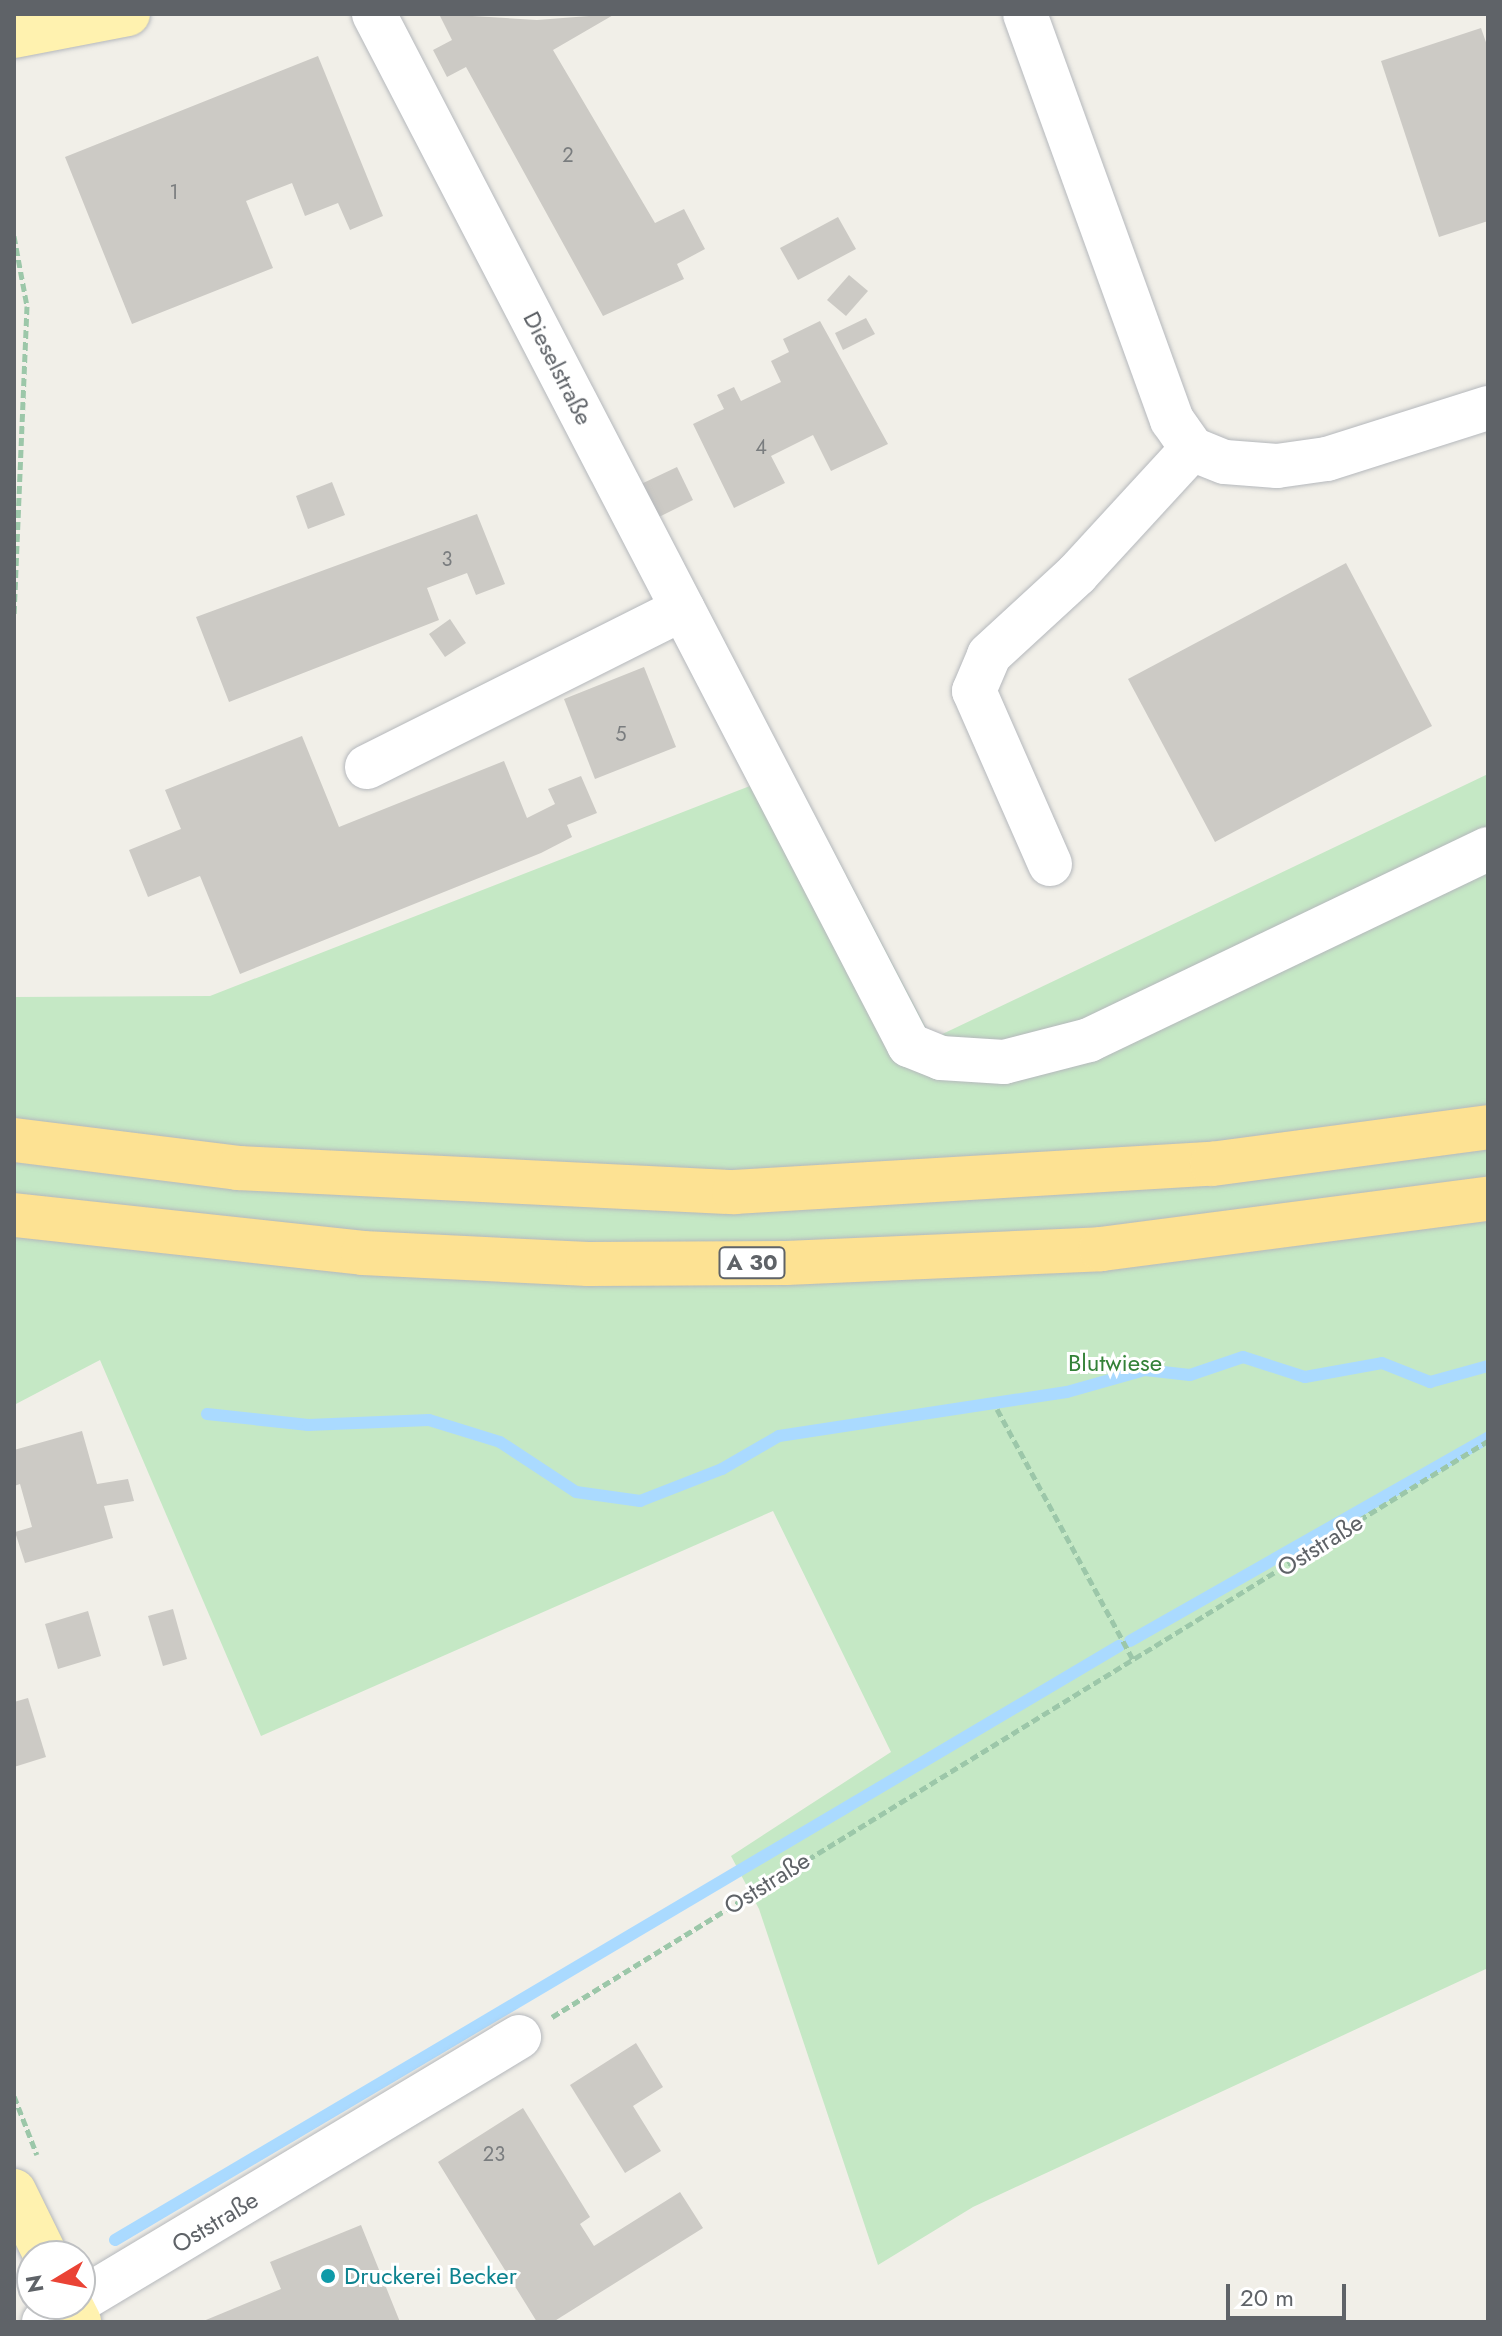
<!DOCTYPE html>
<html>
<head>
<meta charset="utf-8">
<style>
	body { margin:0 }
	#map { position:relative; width:1502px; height:2336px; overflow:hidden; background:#f1efe8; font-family:Jost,sans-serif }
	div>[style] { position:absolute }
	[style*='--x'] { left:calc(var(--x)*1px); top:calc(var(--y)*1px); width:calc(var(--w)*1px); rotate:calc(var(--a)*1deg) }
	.green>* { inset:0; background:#c5e8c5 }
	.stream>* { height:12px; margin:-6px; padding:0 6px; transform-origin:6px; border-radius:6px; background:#aadaff }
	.building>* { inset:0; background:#cccac5 }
	.path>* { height:5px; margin-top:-2.5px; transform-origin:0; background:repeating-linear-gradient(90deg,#9cc7a9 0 8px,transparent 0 12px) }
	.roads { filter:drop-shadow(0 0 2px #b5b8bc) drop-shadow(0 0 2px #b5b8bc) }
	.minor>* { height:44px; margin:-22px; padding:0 22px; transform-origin:22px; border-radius:22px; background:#fff }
	.major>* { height:44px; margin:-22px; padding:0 22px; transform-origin:22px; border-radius:22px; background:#fff2af }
	.highway>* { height:44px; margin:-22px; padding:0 22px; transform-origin:22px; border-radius:22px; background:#fde293 }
	.dots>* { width:22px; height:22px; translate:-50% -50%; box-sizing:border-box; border:4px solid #fff; border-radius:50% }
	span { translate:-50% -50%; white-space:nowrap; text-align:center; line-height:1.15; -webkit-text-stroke:6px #fff; paint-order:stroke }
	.number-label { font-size:20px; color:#7a7d7f }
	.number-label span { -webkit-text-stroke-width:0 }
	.shield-label span { padding:2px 6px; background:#fff; border:2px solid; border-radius:6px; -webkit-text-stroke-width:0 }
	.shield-label { font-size:22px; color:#5f6368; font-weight:700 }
	.street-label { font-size:24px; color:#5f6368 }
	.park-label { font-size:24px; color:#348238 }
	.culture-label { font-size:24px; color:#0d838f }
	.left { translate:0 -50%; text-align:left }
	.frame { position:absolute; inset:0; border:16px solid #5f6368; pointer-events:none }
	.north { position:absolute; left:16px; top:2240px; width:80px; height:80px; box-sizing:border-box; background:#fff; border:2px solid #bfc1c3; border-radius:50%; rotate:260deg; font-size:22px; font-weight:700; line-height:32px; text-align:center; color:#5f6368 }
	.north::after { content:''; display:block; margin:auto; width:28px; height:36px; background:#ea4335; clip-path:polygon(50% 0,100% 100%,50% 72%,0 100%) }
	.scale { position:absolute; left:1226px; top:2284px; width:120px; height:36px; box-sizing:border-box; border:4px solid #5f6368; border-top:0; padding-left:10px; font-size:24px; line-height:28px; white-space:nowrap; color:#5f6368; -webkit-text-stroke:6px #fff; paint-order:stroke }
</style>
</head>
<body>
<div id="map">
	<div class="green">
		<div style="clip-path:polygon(791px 770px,932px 1039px,1488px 774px,1488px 1968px,973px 2207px,878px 2265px,759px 1909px,731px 1856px,891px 1752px,773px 1511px,261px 1736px,100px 1360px,14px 1405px,14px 997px,210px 996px)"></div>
	</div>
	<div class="stream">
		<div style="--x:207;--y:1414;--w:102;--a:6.2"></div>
		<div style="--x:308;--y:1425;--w:121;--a:-2.4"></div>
		<div style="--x:429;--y:1420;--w:74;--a:17.2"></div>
		<div style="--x:500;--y:1442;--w:91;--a:33.3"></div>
		<div style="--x:576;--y:1492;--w:65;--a:8"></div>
		<div style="--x:640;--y:1501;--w:88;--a:-21.3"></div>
		<div style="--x:722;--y:1469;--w:66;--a:-30.1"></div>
		<div style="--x:779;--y:1436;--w:291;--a:-8.7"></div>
		<div style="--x:1067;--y:1392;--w:81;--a:-15.8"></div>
		<div style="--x:1145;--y:1370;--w:45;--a:6.3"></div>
		<div style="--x:1190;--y:1375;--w:56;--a:-18.8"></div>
		<div style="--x:1243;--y:1357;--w:65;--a:17.9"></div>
		<div style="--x:1305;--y:1377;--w:78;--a:-10.3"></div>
		<div style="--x:1382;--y:1363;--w:52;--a:21.6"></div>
		<div style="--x:1430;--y:1382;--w:60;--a:-15.4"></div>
		<div style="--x:1130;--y:1641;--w:412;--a:-29.6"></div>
		<div style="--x:115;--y:2240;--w:1167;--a:-30.61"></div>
	</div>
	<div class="building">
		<div style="clip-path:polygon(439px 14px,537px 20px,615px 14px,553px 50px,655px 223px,684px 209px,705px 249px,677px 264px,684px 279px,603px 316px,466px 67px,447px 77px,433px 50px,452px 40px)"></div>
		<div style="clip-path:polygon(1481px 28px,1488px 48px,1488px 221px,1439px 237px,1381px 61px)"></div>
		<div style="clip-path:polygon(318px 56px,383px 216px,350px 230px,338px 203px,305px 216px,292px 183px,246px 201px,273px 268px,132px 324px,65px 157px)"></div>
		<div style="clip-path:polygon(838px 217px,856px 249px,798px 280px,780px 248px)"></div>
		<div style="clip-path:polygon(849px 275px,868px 291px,846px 316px,827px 300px)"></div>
		<div style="clip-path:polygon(866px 318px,875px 334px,843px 350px,835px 333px)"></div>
		<div style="clip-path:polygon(820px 321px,888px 444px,831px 471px,813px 435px,771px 456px,785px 483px,734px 508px,693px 424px,724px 409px,717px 395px,734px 387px,741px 401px,781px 382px,771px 361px,789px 352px,783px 339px)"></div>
		<div style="clip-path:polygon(677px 467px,693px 500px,655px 519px,639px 485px)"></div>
		<div style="clip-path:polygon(332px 482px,345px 515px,308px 529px,296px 496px)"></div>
		<div style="clip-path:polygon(477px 514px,505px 584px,476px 595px,467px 573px,427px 588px,439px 620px,229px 702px,196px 617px)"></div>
		<div style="clip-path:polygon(1346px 563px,1432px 726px,1215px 842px,1128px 679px)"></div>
		<div style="clip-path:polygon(450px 619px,466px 643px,445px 657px,429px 634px)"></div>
		<div style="clip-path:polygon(644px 667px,676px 747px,595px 779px,564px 699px)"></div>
		<div style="clip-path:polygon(302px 736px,339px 827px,504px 761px,527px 818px,555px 804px,548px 789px,581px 776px,597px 813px,567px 825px,572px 837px,541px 853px,240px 974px,200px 876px,148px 897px,129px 850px,181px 829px,165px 790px)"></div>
		<div style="clip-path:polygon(82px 1431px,97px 1484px,128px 1479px,134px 1501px,104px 1506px,113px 1538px,25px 1563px,15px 1532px,32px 1527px,20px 1484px,14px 1486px,14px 1450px)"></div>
		<div style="clip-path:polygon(173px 1609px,187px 1659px,163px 1666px,148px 1616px)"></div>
		<div style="clip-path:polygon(88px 1611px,101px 1656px,58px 1669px,45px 1624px)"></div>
		<div style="clip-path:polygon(28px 1698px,46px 1757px,14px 1767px,14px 1702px)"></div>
		<div style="clip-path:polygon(636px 2043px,663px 2087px,633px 2106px,661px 2151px,625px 2173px,570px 2085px)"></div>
		<div style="clip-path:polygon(523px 2108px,590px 2217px,580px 2224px,594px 2246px,680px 2192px,703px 2228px,553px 2322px,537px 2322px,438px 2162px)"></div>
		<div style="clip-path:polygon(361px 2225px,400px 2322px,201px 2322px,281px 2289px,270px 2262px)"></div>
	</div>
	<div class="path">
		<div style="--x:14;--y:236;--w:71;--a:79.5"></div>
		<div style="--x:27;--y:306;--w:309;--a:92.4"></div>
		<div style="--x:997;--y:1409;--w:285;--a:61.5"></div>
		<div style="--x:552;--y:2017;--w:1099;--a:-31.61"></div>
		<div style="--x:14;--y:2096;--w:63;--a:68.7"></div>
	</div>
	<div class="roads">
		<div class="minor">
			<div style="--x:374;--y:14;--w:1162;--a:62.57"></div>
			<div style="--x:909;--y:1045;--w:35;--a:22"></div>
			<div style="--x:941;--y:1058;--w:63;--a:3.6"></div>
			<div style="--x:1004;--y:1062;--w:88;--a:-14.5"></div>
			<div style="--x:1089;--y:1040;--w:442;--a:-25.6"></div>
			<div style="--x:1025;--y:14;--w:432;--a:70.1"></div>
			<div style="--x:1172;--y:420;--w:35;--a:55"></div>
			<div style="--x:1192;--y:449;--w:35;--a:22"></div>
			<div style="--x:1225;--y:462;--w:52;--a:4.4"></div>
			<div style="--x:1277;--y:466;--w:50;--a:-8"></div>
			<div style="--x:1327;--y:459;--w:169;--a:-17.6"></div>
			<div style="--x:367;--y:767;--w:353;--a:-26.6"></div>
			<div style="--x:1050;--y:864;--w:189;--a:-113.7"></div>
			<div style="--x:974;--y:691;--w:39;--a:-67"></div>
			<div style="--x:989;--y:655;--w:120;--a:-42.6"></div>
			<div style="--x:1077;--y:574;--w:170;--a:-47.4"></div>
			<div style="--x:44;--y:2322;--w:554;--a:-30.96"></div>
		</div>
		<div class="major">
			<div style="--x:14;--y:36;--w:116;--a:-10.9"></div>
			<div style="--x:14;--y:2191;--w:72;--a:63.8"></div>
			<div style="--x:70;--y:2304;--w:20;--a:63"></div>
		</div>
		<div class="highway">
			<div style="--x:14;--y:1140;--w:226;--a:7.1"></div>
			<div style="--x:238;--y:1168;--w:497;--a:2.8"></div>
			<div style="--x:734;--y:1192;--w:479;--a:-3.4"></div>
			<div style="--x:1212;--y:1164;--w:278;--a:-7.6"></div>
			<div style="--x:14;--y:1215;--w:351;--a:6.2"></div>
			<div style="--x:363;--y:1253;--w:225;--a:2.8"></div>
			<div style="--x:588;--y:1264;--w:198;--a:-0.3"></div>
			<div style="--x:786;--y:1263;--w:315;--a:-2.5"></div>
			<div style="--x:1101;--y:1249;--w:390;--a:-7.4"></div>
		</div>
	</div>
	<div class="dots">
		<div style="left:328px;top:2276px;background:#0f9aa8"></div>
	</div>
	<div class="number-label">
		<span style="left:568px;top:155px">2</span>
		<span style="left:174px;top:192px">1</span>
		<span style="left:761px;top:447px">4</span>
		<span style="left:447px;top:559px">3</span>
		<span style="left:621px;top:734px">5</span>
		<span style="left:494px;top:2154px">23</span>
	</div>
	<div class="shield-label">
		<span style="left:752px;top:1263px">A 30</span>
	</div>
	<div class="street-label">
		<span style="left:558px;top:368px;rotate:63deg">Dieselstraße</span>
		<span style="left:1320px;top:1545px;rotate:-32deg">Oststraße</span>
		<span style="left:767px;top:1883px;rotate:-32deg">Oststraße</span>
		<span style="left:215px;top:2222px;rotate:-31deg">Oststraße</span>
	</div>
	<div class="park-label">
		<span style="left:1115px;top:1363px">Blutwiese</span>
	</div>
	<div class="culture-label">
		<span class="left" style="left:344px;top:2276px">Druckerei Becker</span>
	</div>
	<div class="frame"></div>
	<div class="north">N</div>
	<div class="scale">20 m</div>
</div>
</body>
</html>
